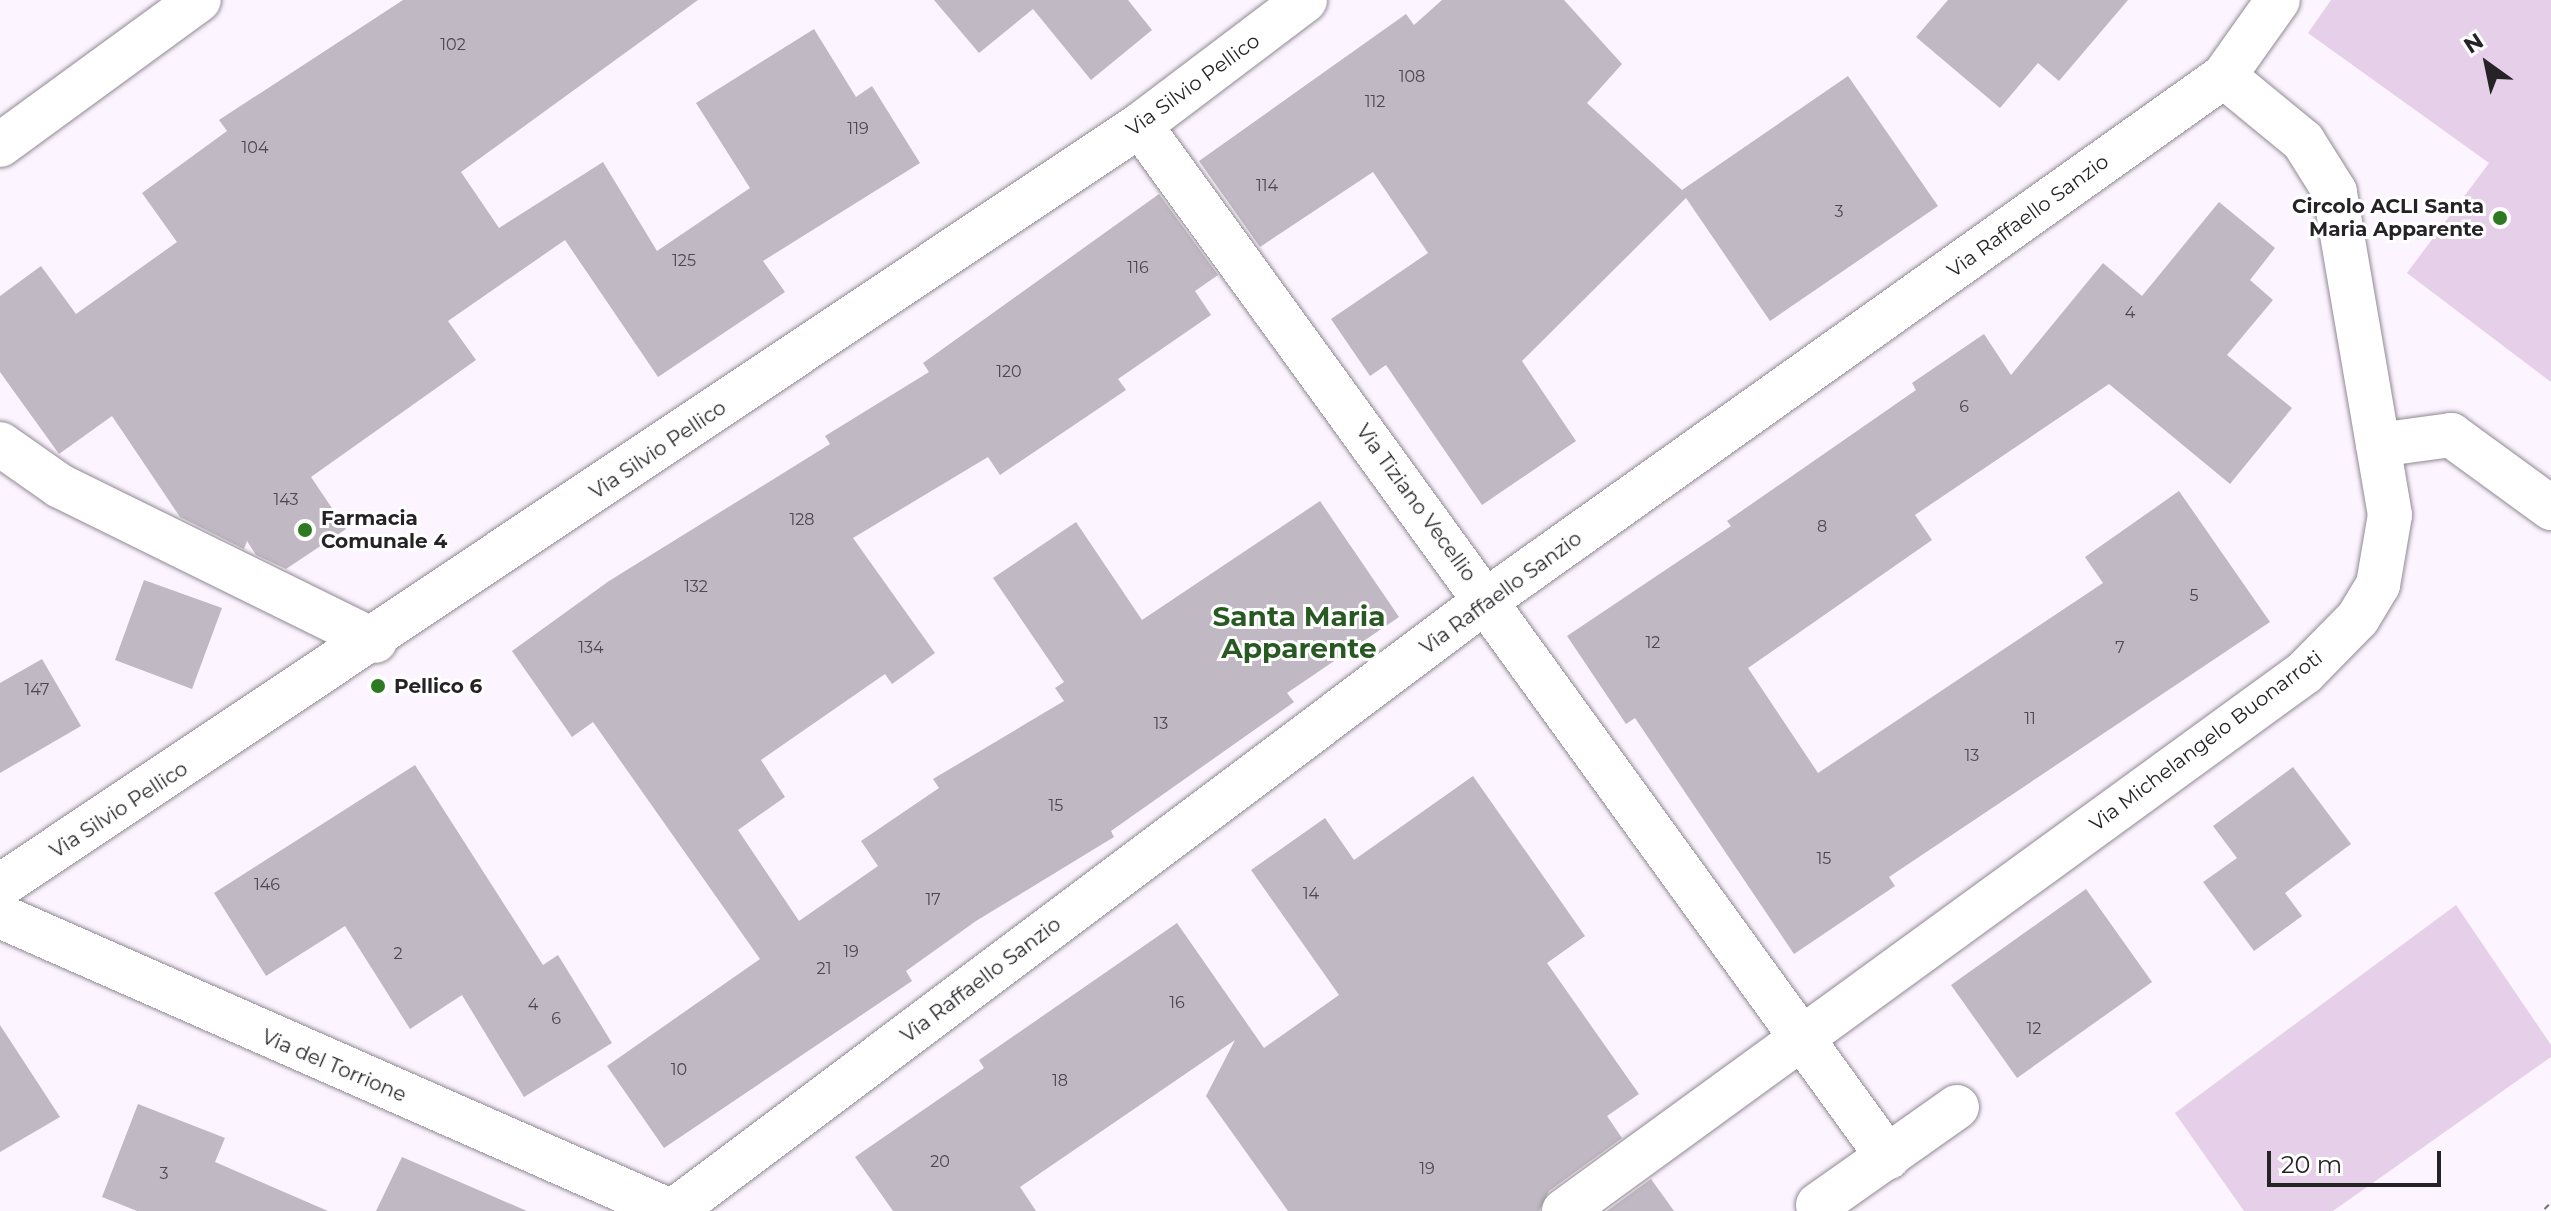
<!DOCTYPE html>
<html>
<head>
<meta charset="utf-8">
<style>
	body { margin:0 }
	#map { position:relative; width:2551px; height:1211px; overflow:hidden; background:#fcf4fe; font-family:Montserrat,sans-serif }
	div>[style] { position:absolute }
	[style*='--x'] { left:calc(var(--x)*1px); top:calc(var(--y)*1px); width:calc(var(--w)*1px); rotate:calc(var(--a)*1deg) }
	.green>* { inset:0; background:#e6cfe9 }
	.building>* { inset:0; background:#c0b8c2 }
	.roads { filter:drop-shadow(0 0 2px #918993) drop-shadow(0 0 2px #918993) }
	.minor>* { height:44px; margin:-22px; padding:0 22px; transform-origin:22px; border-radius:22px; background:#fff }
	.major>* { height:44px; margin:-22px; padding:0 22px; transform-origin:22px; border-radius:22px; background:#fff }
	.rail>* { height:9px; margin-top:-4.5px; transform-origin:0; background:repeating-linear-gradient(90deg,#fff 0 18px,#746f76 0 36px); box-sizing:border-box; border-block:2px solid #746f76 }
	.dots>* { width:22px; height:22px; translate:-50% -50%; box-sizing:border-box; border:4px solid #fff; border-radius:50% }
	span { translate:-50% -50%; white-space:nowrap; text-align:center; line-height:1.15; -webkit-text-stroke:6px #fff; paint-order:stroke }
	.number-label { font-size:16px; color:#4c484e }
	.number-label span { -webkit-text-stroke-width:0 }
	.street-label { font-size:20px; color:#262327 }
	.poi-label { font-size:20px; color:#262327; font-weight:700 }
	.right { translate:-100% -50%; text-align:right }
	.left { translate:0 -50%; text-align:left }
	.district-label { font-size:28px; color:#285922; font-weight:700 }
	.north { position:absolute; left:2447px; top:24px; width:80px; height:80px; -webkit-text-stroke:6px #fff; paint-order:stroke; rotate:327deg; font-size:22px; font-weight:700; line-height:32px; text-align:center; color:#262327 }
	.north::after { content:''; display:block; margin:auto; width:28px; height:36px; background:#262327; clip-path:polygon(50% 0,100% 100%,50% 72%,0 100%) }
	.scale { position:absolute; left:2267px; top:1151px; width:174px; height:36px; box-sizing:border-box; border:4px solid #262327; border-top:0; padding-left:10px; font-size:24px; line-height:28px; white-space:nowrap; color:#262327; -webkit-text-stroke:6px #fff; paint-order:stroke }
</style>
</head>
<body>
<div id="map">
	<div class="green">
		<div style="clip-path:polygon(2331px 0,2551px 0,2551px 382px,2407px 273px,2489px 163px,2308px 33px)"></div>
		<div style="clip-path:polygon(2456px 905px,2551px 1045px,2551px 1057px,2333px 1211px,2244px 1211px,2175px 1113px)"></div>
	</div>
	<div class="building">
		<div style="clip-path:polygon(403px 0,698px 0,461px 172px,499px 228px,603px 162px,657px 251px,750px 188px,696px 103px,814px 29px,856px 97px,872px 86px,920px 163px,763px 261px,785px 292px,658px 377px,565px 240px,448px 321px,476px 360px,311px 477px,346px 529px,286px 569px,256px 555px,247px 541px,244px 549px,180px 517px,112px 416px,59px 454px,0 372px,0 296px,41px 266px,76px 314px,177px 242px,142px 193px,227px 131px,219px 120px)"></div>
		<div style="clip-path:polygon(934px 0,1128px 0,1152px 30px,1091px 80px,1033px 9px,979px 53px)"></div>
		<div style="clip-path:polygon(1442px 0,1564px 0,1622px 64px,1587px 103px,1682px 190px,1848px 76px,1938px 206px,1770px 321px,1686px 198px,1522px 361px,1576px 441px,1482px 505px,1386px 365px,1370px 376px,1331px 319px,1428px 253px,1373px 172px,1260px 247px,1199px 161px,1406px 14px,1414px 25px)"></div>
		<div style="clip-path:polygon(1948px 0,2128px 0,2059px 81px,2038px 63px,2000px 108px,1916px 37px)"></div>
		<div style="clip-path:polygon(1159px 194px,1218px 275px,1195px 291px,1211px 315px,1118px 379px,1126px 390px,1000px 475px,988px 457px,853px 538px,935px 653px,892px 684px,885px 674px,761px 760px,785px 797px,738px 830px,799px 921px,878px 866px,861px 841px,939px 788px,933px 779px,1064px 701px,1055px 688px,1064px 682px,993px 578px,1076px 522px,1142px 620px,1320px 501px,1399px 617px,1287px 693px,1294px 702px,1111px 831px,1114px 837px,976px 921px,906px 971px,912px 981px,664px 1148px,607px 1066px,760px 959px,593px 722px,572px 737px,512px 651px,609px 581px,830px 444px,825px 436px,929px 372px,923px 363px)"></div>
		<div style="clip-path:polygon(2219px 202px,2275px 248px,2250px 280px,2273px 300px,2227px 355px,2292px 408px,2230px 484px,2109px 384px,1915px 515px,1932px 540px,1748px 668px,1818px 773px,2103px 583px,2085px 557px,2179px 491px,2270px 622px,1889px 877px,1895px 886px,1794px 954px,1635px 718px,1626px 724px,1567px 636px,1731px 526px,1727px 521px,1916px 390px,1912px 383px,1984px 334px,2011px 375px,2103px 263px,2142px 296px)"></div>
		<div style="clip-path:polygon(144px 580px,222px 608px,192px 689px,115px 660px)"></div>
		<div style="clip-path:polygon(42px 659px,81px 726px,0 773px,0 683px)"></div>
		<div style="clip-path:polygon(415px 765px,543px 965px,558px 955px,612px 1043px,524px 1097px,462px 995px,410px 1029px,345px 926px,266px 976px,214px 893px)"></div>
		<div style="clip-path:polygon(2293px 767px,2351px 844px,2285px 893px,2302px 916px,2254px 951px,2203px 882px,2237px 858px,2213px 826px)"></div>
		<div style="clip-path:polygon(1473px 776px,1585px 936px,1547px 963px,1639px 1094px,1607px 1116px,1622px 1138px,1549px 1191px,1539px 1211px,1288px 1211px,1206px 1096px,1235px 1040px,1020px 1187px,1036px 1211px,893px 1211px,855px 1157px,984px 1068px,979px 1060px,1177px 923px,1264px 1048px,1339px 995px,1251px 870px,1325px 818px,1354px 860px)"></div>
		<div style="clip-path:polygon(2086px 889px,2152px 982px,2017px 1078px,1951px 985px)"></div>
		<div style="clip-path:polygon(0 1025px,60px 1117px,0 1152px)"></div>
		<div style="clip-path:polygon(138px 1104px,225px 1138px,215px 1162px,328px 1211px,137px 1211px,102px 1197px)"></div>
		<div style="clip-path:polygon(402px 1157px,527px 1211px,376px 1211px)"></div>
		<div style="clip-path:polygon(1651px 1179px,1674px 1211px,1607px 1211px)"></div>
	</div>
	<div class="roads">
		<div class="minor">
			<div style="--x:1140;--y:125;--w:1275;--a:54.07"></div>
			<div style="--x:0;--y:145;--w:246;--a:-36.1"></div>
			<div style="--x:0;--y:444;--w:73;--a:35"></div>
			<div style="--x:60;--y:486;--w:351;--a:26.2"></div>
			<div style="--x:2378;--y:445;--w:74;--a:-7.8"></div>
			<div style="--x:2451;--y:435;--w:124;--a:36.1"></div>
			<div style="--x:0;--y:916;--w:732;--a:23.76"></div>
			<div style="--x:1818;--y:1205;--w:170;--a:-35.2"></div>
			<div style="--x:673;--y:1211;--w:1018;--a:-36.89"></div>
			<div style="--x:1487;--y:600;--w:904;--a:-35.41"></div>
			<div style="--x:2224;--y:76;--w:93;--a:-54.6"></div>
			<div style="--x:1564;--y:1211;--w:915;--a:-36.02"></div>
			<div style="--x:2304;--y:673;--w:77;--a:-45.5"></div>
			<div style="--x:2358;--y:618;--w:39;--a:-59"></div>
			<div style="--x:2378;--y:585;--w:71;--a:-80.3"></div>
			<div style="--x:2390;--y:515;--w:328;--a:-99.7"></div>
			<div style="--x:2335;--y:192;--w:60;--a:-122.1"></div>
			<div style="--x:2303;--y:141;--w:102;--a:-140.6"></div>
		</div>
		<div class="major">
			<div style="--x:0;--y:886;--w:1371;--a:-33.72"></div>
			<div style="--x:1140;--y:125;--w:207;--a:-37.1"></div>
		</div>
	</div>
	<div class="rail">
		<div style="--x:2547;--y:1211;--w:6;--a:-45"></div>
	</div>
	<div class="dots">
		<div style="left:2500px;top:218px;background:#2d7a22"></div>
		<div style="left:305px;top:530px;background:#2d7a22"></div>
		<div style="left:378px;top:686px;background:#2d7a22"></div>
	</div>
	<div class="number-label">
		<span style="left:453px;top:45px">102</span>
		<span style="left:1412px;top:77px">108</span>
		<span style="left:1375px;top:102px">112</span>
		<span style="left:858px;top:129px">119</span>
		<span style="left:255px;top:148px">104</span>
		<span style="left:1267px;top:186px">114</span>
		<span style="left:1839px;top:212px">3</span>
		<span style="left:684px;top:261px">125</span>
		<span style="left:1138px;top:268px">116</span>
		<span style="left:2130px;top:313px">4</span>
		<span style="left:1009px;top:372px">120</span>
		<span style="left:1964px;top:407px">6</span>
		<span style="left:286px;top:500px">143</span>
		<span style="left:802px;top:520px">128</span>
		<span style="left:1822px;top:527px">8</span>
		<span style="left:696px;top:587px">132</span>
		<span style="left:2194px;top:596px">5</span>
		<span style="left:1653px;top:643px">12</span>
		<span style="left:591px;top:648px">134</span>
		<span style="left:2120px;top:648px">7</span>
		<span style="left:37px;top:690px">147</span>
		<span style="left:2030px;top:719px">11</span>
		<span style="left:1161px;top:724px">13</span>
		<span style="left:1972px;top:756px">13</span>
		<span style="left:1056px;top:806px">15</span>
		<span style="left:1824px;top:859px">15</span>
		<span style="left:267px;top:885px">146</span>
		<span style="left:1311px;top:894px">14</span>
		<span style="left:933px;top:900px">17</span>
		<span style="left:851px;top:952px">19</span>
		<span style="left:398px;top:954px">2</span>
		<span style="left:824px;top:969px">21</span>
		<span style="left:1177px;top:1003px">16</span>
		<span style="left:533px;top:1005px">4</span>
		<span style="left:556px;top:1019px">6</span>
		<span style="left:2034px;top:1029px">12</span>
		<span style="left:679px;top:1070px">10</span>
		<span style="left:1060px;top:1081px">18</span>
		<span style="left:940px;top:1162px">20</span>
		<span style="left:1427px;top:1169px">19</span>
		<span style="left:164px;top:1174px">3</span>
	</div>
	<div class="street-label">
		<span style="left:1193px;top:85px;rotate:-36deg">Via Silvio Pellico</span>
		<span style="left:2028px;top:216px;rotate:-36deg">Via Raffaello Sanzio</span>
		<span style="left:658px;top:450px;rotate:-34deg">Via Silvio Pellico</span>
		<span style="left:1416px;top:503px;rotate:54deg">Via Tiziano Vecellio</span>
		<span style="left:1501px;top:593px;rotate:-36deg">Via Raffaello Sanzio</span>
		<span style="left:2206px;top:741px;rotate:-37deg">Via Michelangelo Buonarroti</span>
		<span style="left:119px;top:810px;rotate:-33deg">Via Silvio Pellico</span>
		<span style="left:981px;top:980px;rotate:-37deg">Via Raffaello Sanzio</span>
		<span style="left:334px;top:1066px;rotate:23deg">Via del Torrione</span>
	</div>
	<div class="poi-label">
		<span class="right" style="left:2484px;top:218px">Circolo ACLI Santa<br>Maria Apparente</span>
		<span class="left" style="left:321px;top:530px">Farmacia<br>Comunale 4</span>
		<span class="left" style="left:394px;top:686px">Pellico 6</span>
	</div>
	<div class="district-label">
		<span style="left:1299px;top:632px">Santa Maria<br>Apparente</span>
	</div>
	<div class="north">N</div>
	<div class="scale">20 m</div>
</div>
</body>
</html>
